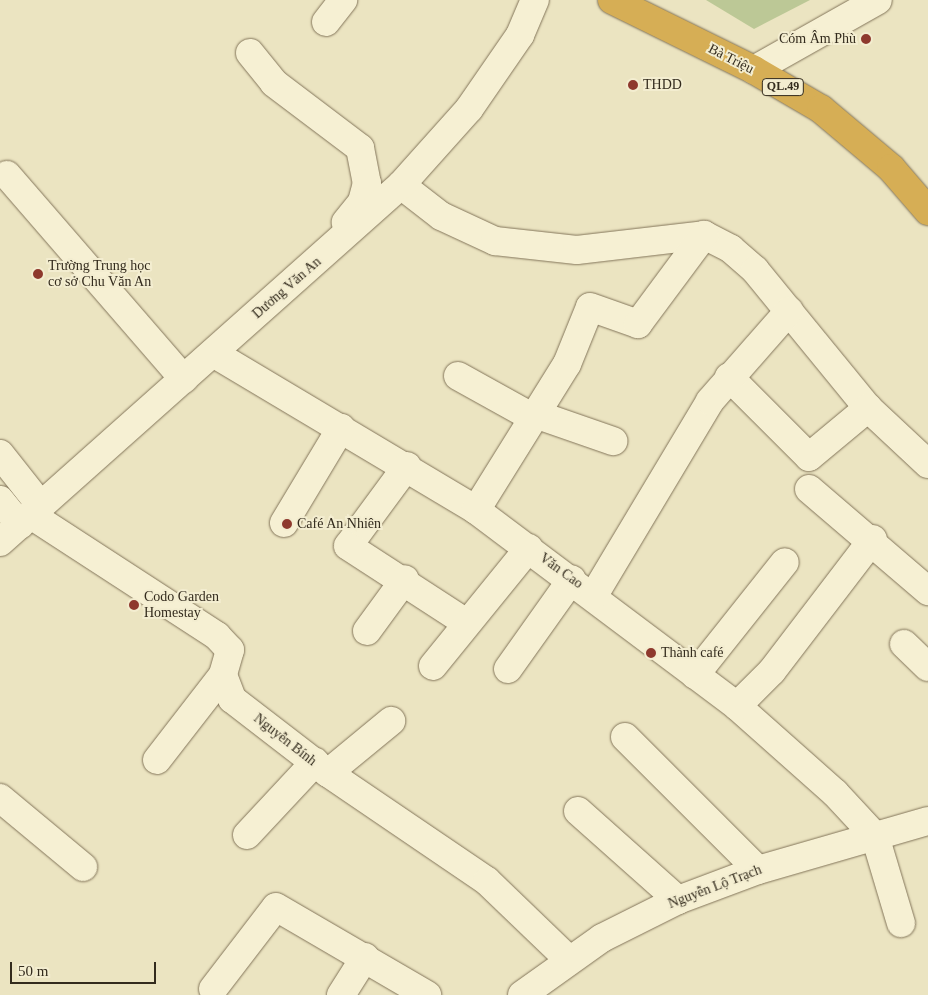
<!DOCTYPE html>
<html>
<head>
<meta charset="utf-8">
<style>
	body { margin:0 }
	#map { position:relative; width:928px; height:995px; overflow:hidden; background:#ebe4c1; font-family:"Times New Roman",serif }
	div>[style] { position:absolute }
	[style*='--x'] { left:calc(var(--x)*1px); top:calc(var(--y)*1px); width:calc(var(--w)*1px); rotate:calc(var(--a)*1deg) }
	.green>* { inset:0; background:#bcc896 }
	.roads { filter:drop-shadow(0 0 1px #83755a) drop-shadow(0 0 1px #83755a) }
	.minor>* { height:28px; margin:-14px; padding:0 14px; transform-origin:14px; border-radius:14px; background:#f6f0d3 }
	.highway>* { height:28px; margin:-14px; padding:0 14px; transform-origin:14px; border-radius:14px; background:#d6ae55 }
	.dots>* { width:14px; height:14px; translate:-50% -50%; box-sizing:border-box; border:2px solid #f3edd0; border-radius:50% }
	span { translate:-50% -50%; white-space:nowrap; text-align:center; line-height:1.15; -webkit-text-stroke:4px #f3edd0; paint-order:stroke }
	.shield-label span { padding:1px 4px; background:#f3edd0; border:1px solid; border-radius:4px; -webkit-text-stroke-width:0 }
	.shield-label { font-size:12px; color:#332b1d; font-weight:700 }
	.poi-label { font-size:14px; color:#332b1d }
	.right { translate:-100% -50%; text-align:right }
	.left { translate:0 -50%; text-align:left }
	.street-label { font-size:14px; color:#332b1d }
	.scale { position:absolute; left:10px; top:962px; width:146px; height:22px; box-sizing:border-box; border:2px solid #332b1d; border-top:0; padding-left:6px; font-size:15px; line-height:18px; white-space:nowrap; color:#332b1d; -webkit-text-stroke:4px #f3edd0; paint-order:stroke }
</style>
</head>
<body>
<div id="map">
	<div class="green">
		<div style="clip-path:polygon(706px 0,810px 0,754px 29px)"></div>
	</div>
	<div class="roads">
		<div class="minor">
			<div style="--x:326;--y:22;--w:28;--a:-52"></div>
			<div style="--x:250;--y:53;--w:38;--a:51"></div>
			<div style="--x:274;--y:83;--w:108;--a:37.1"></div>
			<div style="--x:360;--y:148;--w:36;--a:79"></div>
			<div style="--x:367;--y:183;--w:20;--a:105"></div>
			<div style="--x:362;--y:202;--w:26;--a:129"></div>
			<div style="--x:754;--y:70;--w:142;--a:-29.4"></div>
			<div style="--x:7;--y:175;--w:270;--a:49.1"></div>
			<div style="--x:401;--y:185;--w:51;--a:37.8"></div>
			<div style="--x:441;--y:216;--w:60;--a:24.8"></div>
			<div style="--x:495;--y:241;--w:82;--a:6.3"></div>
			<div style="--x:577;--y:250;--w:128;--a:-6.7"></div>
			<div style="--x:704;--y:235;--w:30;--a:27"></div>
			<div style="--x:731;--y:249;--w:32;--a:41"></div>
			<div style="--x:755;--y:270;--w:178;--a:50.7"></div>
			<div style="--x:868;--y:408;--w:82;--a:43"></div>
			<div style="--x:213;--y:353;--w:306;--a:30.8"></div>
			<div style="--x:476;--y:510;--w:326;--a:36.9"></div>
			<div style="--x:737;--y:706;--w:131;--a:41.6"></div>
			<div style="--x:835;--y:793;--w:59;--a:47.1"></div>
			<div style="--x:875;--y:836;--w:91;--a:73.4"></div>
			<div style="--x:458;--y:376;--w:85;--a:29"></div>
			<div style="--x:729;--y:377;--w:113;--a:45"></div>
			<div style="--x:809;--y:457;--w:77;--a:-39.7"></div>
			<div style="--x:535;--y:414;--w:83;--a:19.1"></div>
			<div style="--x:0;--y:454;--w:66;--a:51.7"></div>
			<div style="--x:407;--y:466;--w:99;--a:126.4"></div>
			<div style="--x:348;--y:546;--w:140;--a:33"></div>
			<div style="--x:809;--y:489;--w:157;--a:40.6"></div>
			<div style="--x:0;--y:500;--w:32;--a:51"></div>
			<div style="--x:476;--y:510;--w:172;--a:-58.1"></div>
			<div style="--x:567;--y:364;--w:61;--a:-68"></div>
			<div style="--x:590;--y:307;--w:51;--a:19.5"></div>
			<div style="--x:638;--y:324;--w:111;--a:-53.4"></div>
			<div style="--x:31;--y:515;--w:222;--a:33"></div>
			<div style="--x:217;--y:636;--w:19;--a:47"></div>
			<div style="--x:230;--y:650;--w:26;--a:106"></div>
			<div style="--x:223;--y:675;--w:26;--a:69"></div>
			<div style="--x:232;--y:699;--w:121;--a:37.6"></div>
			<div style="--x:328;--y:773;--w:192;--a:34.2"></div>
			<div style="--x:487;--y:881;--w:114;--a:43.9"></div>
			<div style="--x:284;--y:523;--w:111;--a:-59"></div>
			<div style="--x:0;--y:542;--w:537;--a:-41.68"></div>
			<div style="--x:401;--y:185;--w:102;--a:-48.2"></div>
			<div style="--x:469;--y:109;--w:90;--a:-55.4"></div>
			<div style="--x:520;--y:35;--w:38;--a:-67"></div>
			<div style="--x:594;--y:595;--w:226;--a:-59.1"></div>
			<div style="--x:710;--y:401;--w:120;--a:-48.7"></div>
			<div style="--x:367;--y:631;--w:64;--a:-53.8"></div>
			<div style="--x:904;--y:644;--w:33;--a:44"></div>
			<div style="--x:433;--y:666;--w:152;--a:-50.9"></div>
			<div style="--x:508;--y:669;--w:110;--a:-54.6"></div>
			<div style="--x:695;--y:675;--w:144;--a:-51.5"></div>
			<div style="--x:737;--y:706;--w:49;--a:-45"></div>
			<div style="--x:772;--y:671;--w:166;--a:-52.6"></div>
			<div style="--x:625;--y:737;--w:188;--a:45"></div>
			<div style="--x:157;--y:760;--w:108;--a:-52.2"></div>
			<div style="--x:328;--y:773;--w:82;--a:-39.5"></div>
			<div style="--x:0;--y:798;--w:108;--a:39.7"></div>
			<div style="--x:578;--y:811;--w:134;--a:41.7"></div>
			<div style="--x:247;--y:835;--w:100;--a:-47"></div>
			<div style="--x:213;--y:989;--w:103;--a:-52.5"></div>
			<div style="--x:276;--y:907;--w:175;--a:30.2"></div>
			<div style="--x:341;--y:995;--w:45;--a:-57.7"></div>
			<div style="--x:522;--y:995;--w:98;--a:-35.5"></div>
			<div style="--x:602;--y:938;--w:85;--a:-26.6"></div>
			<div style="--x:678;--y:900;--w:85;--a:-20.6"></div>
			<div style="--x:758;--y:870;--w:177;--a:-16.1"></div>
		</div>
		<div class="highway">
			<div style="--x:612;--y:0;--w:158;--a:26.2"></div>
			<div style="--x:754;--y:70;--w:78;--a:30.2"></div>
			<div style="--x:821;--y:109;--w:92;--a:40.1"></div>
			<div style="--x:891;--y:168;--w:57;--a:49.3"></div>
		</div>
	</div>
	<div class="dots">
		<div style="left:866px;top:39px;background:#8e392d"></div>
		<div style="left:633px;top:85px;background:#8e392d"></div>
		<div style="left:38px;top:274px;background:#8e392d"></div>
		<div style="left:287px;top:524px;background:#8e392d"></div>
		<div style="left:134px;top:605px;background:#8e392d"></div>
		<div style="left:651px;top:653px;background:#8e392d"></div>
	</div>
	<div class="shield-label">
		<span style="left:783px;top:87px">QL.49</span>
	</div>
	<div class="poi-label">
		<span class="right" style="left:856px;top:39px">Cóm Âm Phù</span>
		<span class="left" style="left:643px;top:85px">THDD</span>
		<span class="left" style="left:48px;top:274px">Trường Trung học<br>cơ sở Chu Văn An</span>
		<span class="left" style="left:297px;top:524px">Café An Nhiên</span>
		<span class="left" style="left:144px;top:605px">Codo Garden<br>Homestay</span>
		<span class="left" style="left:661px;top:653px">Thành café</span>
	</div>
	<div class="street-label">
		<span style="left:731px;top:59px;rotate:27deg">Bà Triệu</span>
		<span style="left:287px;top:288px;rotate:-41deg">Dương Văn An</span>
		<span style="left:561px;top:571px;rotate:36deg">Văn Cao</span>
		<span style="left:285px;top:740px;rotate:38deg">Nguyễn Bính</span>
		<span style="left:715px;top:887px;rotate:-21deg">Nguyễn Lộ Trạch</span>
	</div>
	<div class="scale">50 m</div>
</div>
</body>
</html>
